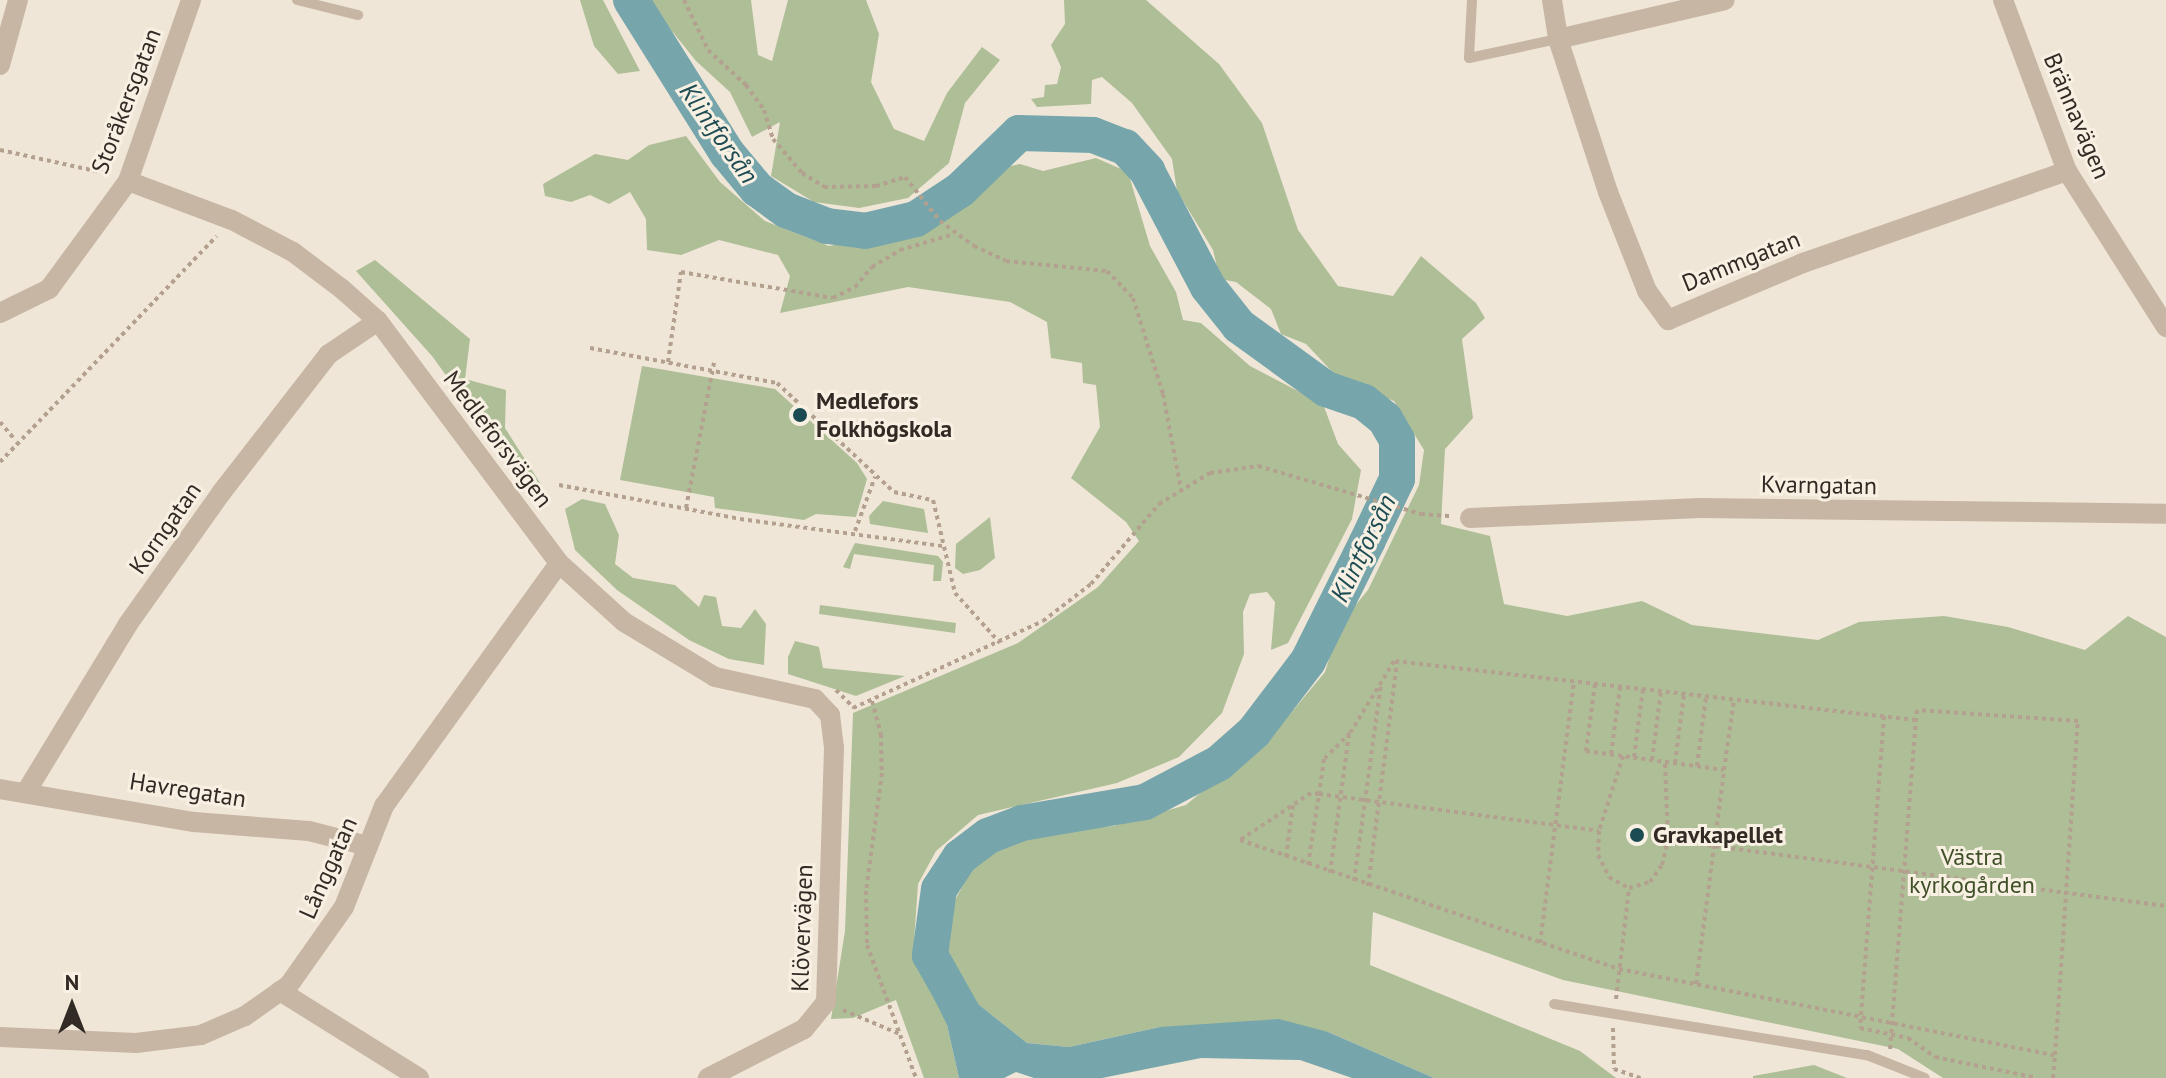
<!DOCTYPE html>
<html>
<head>
<meta charset="utf-8">
<style>
	body { margin:0 }
	#map { position:relative; width:2166px; height:1078px; overflow:hidden; background:#f0e6d7; font-family:"PT Sans",sans-serif }
	div>[style] { position:absolute }
	[style*='--x'] { left:calc(var(--x)*1px); top:calc(var(--y)*1px); width:calc(var(--w)*1px); rotate:calc(var(--a)*1deg) }
	.green>* { inset:0; background:#aebe97 }
	.water>* { inset:0; background:#76a6ac }
	.river>* { height:36px; margin:-18px; padding:0 18px; transform-origin:18px; border-radius:18px; background:#76a6ac }
	.path>* { height:4px; margin-top:-2px; transform-origin:0; background:repeating-linear-gradient(90deg,#b3a08e 0 4px,transparent 0 8px) }
	.lane>* { height:10px; margin:-5px; padding:0 5px; transform-origin:5px; border-radius:5px; background:#c7b6a3 }
	.street>* { height:20px; margin:-10px; padding:0 10px; transform-origin:10px; border-radius:10px; background:#c7b6a3 }
	.dots>* { width:22px; height:22px; translate:-50% -50%; box-sizing:border-box; border:4px solid #f8f0e2; border-radius:50% }
	span { translate:-50% -50%; white-space:nowrap; text-align:center; line-height:1.15; -webkit-text-stroke:6px #f8f0e2; paint-order:stroke }
	.street-label { font-size:24px; color:#322a25 }
	.poi-label { font-size:24px; color:#322a25; font-weight:700 }
	.left { translate:0 -50%; text-align:left }
	.park-label { font-size:24px; color:#3f5029 }
	.water-label { font-size:26px; color:#1c4b53; font-style:italic }
	.north { position:absolute; left:32px; top:966px; width:80px; height:80px; -webkit-text-stroke:6px #f8f0e2; paint-order:stroke; rotate:0deg; font-size:22px; font-weight:700; line-height:32px; text-align:center; color:#322a25 }
	.north::after { content:''; display:block; margin:auto; width:28px; height:36px; background:#322a25; clip-path:polygon(50% 0,100% 100%,50% 72%,0 100%) }
</style>
</head>
<body>
<div id="map">
	<div class="green">
		<div style="clip-path:polygon(580px 0,603px 0,640px 71px,618px 74px,594px 46px)"></div>
		<div style="clip-path:polygon(647px 0,751px 0,758px 55px,772px 61px,788px 0,866px 0,879px 34px,871px 82px,894px 129px,924px 141px,947px 93px,982px 47px,1000px 60px,965px 103px,949px 163px,908px 198px,859px 208px,814px 202px,771px 176px,780px 122px,752px 137px,730px 92px,696px 61px)"></div>
		<div style="clip-path:polygon(1064px 0,1146px 0,1219px 64px,1262px 123px,1298px 230px,1338px 286px,1393px 296px,1421px 256px,1476px 303px,1485px 318px,1462px 339px,1473px 418px,1445px 449px,1441px 524px,1490px 536px,1504px 604px,1567px 616px,1642px 601px,1692px 625px,1818px 640px,1859px 622px,1944px 616px,2008px 627px,2085px 650px,2128px 616px,2166px 637px,2166px 1078px,1943px 1078px,1898px 1049px,1563px 980px,1373px 912px,1370px 965px,1580px 1051px,1616px 1078px,1434px 1078px,1328px 1032px,1160px 1027px,1069px 1047px,1027px 1043px,973px 1000px,943px 941px,953px 904px,978px 857px,1039px 833px,1114px 826px,1186px 805px,1281px 725px,1325px 672px,1340px 624px,1368px 590px,1419px 485px,1424px 450px,1394px 401px,1340px 380px,1306px 344px,1281px 334px,1271px 309px,1236px 282px,1220px 279px,1213px 250px,1177px 191px,1172px 159px,1132px 103px,1102px 77px,1092px 80px,1091px 104px,1037px 107px,1031px 99px,1044px 97px,1045px 85px,1057px 84px,1061px 67px,1051px 45px,1065px 24px)"></div>
		<div style="clip-path:polygon(686px 136px,720px 182px,765px 221px,829px 246px,892px 234px,912px 238px,961px 207px,997px 169px,1020px 164px,1043px 171px,1096px 158px,1128px 172px,1150px 246px,1176px 292px,1183px 320px,1201px 323px,1250px 366px,1323px 404px,1338px 444px,1361px 470px,1352px 519px,1288px 643px,1271px 650px,1275px 602px,1267px 592px,1250px 594px,1243px 612px,1244px 654px,1222px 713px,1179px 757px,1117px 783px,978px 815px,936px 851px,918px 884px,914px 941px,947px 1025px,959px 1078px,924px 1078px,896px 1000px,853px 1018px,831px 1019px,845px 931px,853px 713px,1018px 643px,1098px 587px,1139px 541px,1126px 522px,1071px 478px,1100px 427px,1096px 385px,1083px 383px,1082px 363px,1051px 358px,1047px 322px,1010px 302px,908px 287px,780px 313px,790px 276px,778px 255px,719px 240px,681px 255px,647px 250px,646px 219px,630px 192px,609px 204px,590px 195px,571px 202px,545px 196px,543px 184px,595px 154px,628px 160px,649px 145px)"></div>
		<div style="clip-path:polygon(375px 260px,470px 339px,465px 379px,506px 390px,505px 428px,542px 486px,535px 498px,432px 356px,356px 271px)"></div>
		<div style="clip-path:polygon(642px 366px,775px 389px,857px 463px,867px 479px,856px 517px,816px 514px,804px 520px,715px 508px,714px 497px,620px 480px)"></div>
		<div style="clip-path:polygon(582px 499px,605px 504px,619px 535px,615px 564px,633px 578px,675px 585px,699px 607px,704px 595px,716px 597px,722px 626px,741px 628px,755px 609px,766px 624px,764px 665px,729px 659px,689px 640px,617px 590px,575px 550px,565px 509px)"></div>
		<div style="clip-path:polygon(883px 501px,924px 509px,928px 533px,870px 524px,869px 516px)"></div>
		<div style="clip-path:polygon(990px 517px,995px 558px,980px 570px,963px 574px,955px 568px,956px 544px)"></div>
		<div style="clip-path:polygon(855px 543px,938px 556px,943px 562px,941px 581px,933px 581px,934px 565px,854px 554px,850px 569px,843px 567px)"></div>
		<div style="clip-path:polygon(820px 605px,956px 623px,955px 633px,819px 614px)"></div>
		<div style="clip-path:polygon(795px 641px,819px 647px,823px 668px,905px 676px,856px 696px,788px 674px,788px 657px)"></div>
		<div style="clip-path:polygon(1814px 1065px,1847px 1078px,1753px 1078px,1753px 1076px)"></div>
	</div>
	<div class="water">
		<div style="clip-path:polygon(959px 977px,973px 1000px,1027px 1043px,1069px 1047px,1160px 1027px,1279px 1019px,1328px 1032px,1434px 1078px,1352px 1078px,1300px 1060px,1201px 1058px,1102px 1078px,1034px 1078px,1016px 1072px,1004px 1078px,959px 1078px,947px 1025px,930px 990px)"></div>
	</div>
	<div class="river">
		<div style="--x:631;--y:0;--w:181;--a:57.9"></div>
		<div style="--x:727;--y:153;--w:47;--a:50.2"></div>
		<div style="--x:757;--y:189;--w:36;--a:36"></div>
		<div style="--x:786;--y:210;--w:44;--a:21.3"></div>
		<div style="--x:827;--y:226;--w:38;--a:7"></div>
		<div style="--x:865;--y:231;--w:52;--a:-13.2"></div>
		<div style="--x:916;--y:219;--w:53;--a:-33.4"></div>
		<div style="--x:960;--y:190;--w:82;--a:-44"></div>
		<div style="--x:1019;--y:133;--w:74;--a:1.5"></div>
		<div style="--x:1093;--y:135;--w:34;--a:21"></div>
		<div style="--x:1125;--y:147;--w:33;--a:47"></div>
		<div style="--x:1147;--y:171;--w:131;--a:62.3"></div>
		<div style="--x:1208;--y:287;--w:50;--a:51.5"></div>
		<div style="--x:1239;--y:326;--w:107;--a:35.9"></div>
		<div style="--x:1326;--y:389;--w:40;--a:18.9"></div>
		<div style="--x:1364;--y:402;--w:27;--a:39"></div>
		<div style="--x:1385;--y:419;--w:24;--a:60"></div>
		<div style="--x:1397;--y:440;--w:39;--a:90"></div>
		<div style="--x:1397;--y:479;--w:70;--a:115.5"></div>
		<div style="--x:1367;--y:542;--w:133;--a:116.4"></div>
		<div style="--x:1308;--y:661;--w:89;--a:127.3"></div>
		<div style="--x:1254;--y:732;--w:47;--a:138.5"></div>
		<div style="--x:1219;--y:763;--w:84;--a:152.2"></div>
		<div style="--x:1145;--y:802;--w:125;--a:170.3"></div>
		<div style="--x:1022;--y:823;--w:36;--a:159"></div>
		<div style="--x:988;--y:836;--w:35;--a:143"></div>
		<div style="--x:960;--y:857;--w:38;--a:123"></div>
		<div style="--x:939;--y:889;--w:67;--a:97.8"></div>
		<div style="--x:930;--y:955;--w:81;--a:60.6"></div>
	</div>
	<div class="path">
		<div style="--x:684;--y:0;--w:55;--a:64.4"></div>
		<div style="--x:708;--y:50;--w:52;--a:42.6"></div>
		<div style="--x:746;--y:85;--w:31;--a:54"></div>
		<div style="--x:764;--y:110;--w:30;--a:73"></div>
		<div style="--x:773;--y:139;--w:45;--a:49.5"></div>
		<div style="--x:802;--y:173;--w:26;--a:32"></div>
		<div style="--x:824;--y:187;--w:52;--a:-1.1"></div>
		<div style="--x:876;--y:186;--w:30;--a:-17"></div>
		<div style="--x:905;--y:177;--w:56;--a:51.5"></div>
		<div style="--x:940;--y:221;--w:42;--a:36.3"></div>
		<div style="--x:974;--y:246;--w:35;--a:25"></div>
		<div style="--x:1006;--y:261;--w:101;--a:5.7"></div>
		<div style="--x:1107;--y:271;--w:37;--a:46"></div>
		<div style="--x:1133;--y:298;--w:101;--a:72.6"></div>
		<div style="--x:1163;--y:394;--w:97;--a:79.3"></div>
		<div style="--x:0;--y:150;--w:112;--a:12.4"></div>
		<div style="--x:590;--y:348;--w:190;--a:10.6"></div>
		<div style="--x:777;--y:383;--w:160;--a:43"></div>
		<div style="--x:894;--y:492;--w:40;--a:12"></div>
		<div style="--x:933;--y:500;--w:96;--a:76.7"></div>
		<div style="--x:955;--y:593;--w:67;--a:48"></div>
		<div style="--x:668;--y:362;--w:91;--a:-81.8"></div>
		<div style="--x:681;--y:272;--w:154;--a:9.7"></div>
		<div style="--x:833;--y:298;--w:25;--a:-27"></div>
		<div style="--x:855;--y:287;--w:26;--a:-50"></div>
		<div style="--x:872;--y:267;--w:33;--a:-31"></div>
		<div style="--x:900;--y:250;--w:56;--a:-16.5"></div>
		<div style="--x:0;--y:422;--w:23;--a:50"></div>
		<div style="--x:0;--y:462;--w:313;--a:-46.2"></div>
		<div style="--x:559;--y:485;--w:184;--a:10.6"></div>
		<div style="--x:740;--y:519;--w:205;--a:7.6"></div>
		<div style="--x:686;--y:508;--w:148;--a:-79.1"></div>
		<div style="--x:855;--y:531;--w:58;--a:-69.7"></div>
		<div style="--x:1595;--y:684;--w:68;--a:97.7"></div>
		<div style="--x:1586;--y:751;--w:139;--a:7.8"></div>
		<div style="--x:1724;--y:770;--w:71;--a:-81.9"></div>
		<div style="--x:836;--y:690;--w:25;--a:45"></div>
		<div style="--x:872;--y:701;--w:34;--a:75"></div>
		<div style="--x:881;--y:734;--w:39;--a:89"></div>
		<div style="--x:882;--y:773;--w:119;--a:97.7"></div>
		<div style="--x:866;--y:891;--w:54;--a:88.9"></div>
		<div style="--x:867;--y:945;--w:142;--a:69.8"></div>
		<div style="--x:853;--y:708;--w:209;--a:-24.6"></div>
		<div style="--x:1043;--y:621;--w:61;--a:-37.6"></div>
		<div style="--x:1091;--y:584;--w:105;--a:-49.6"></div>
		<div style="--x:1159;--y:504;--w:60;--a:-31.3"></div>
		<div style="--x:1210;--y:473;--w:49;--a:-8.3"></div>
		<div style="--x:1258;--y:466;--w:170;--a:16.4"></div>
		<div style="--x:1421;--y:514;--w:31;--a:4"></div>
		<div style="--x:1884;--y:716;--w:313;--a:94.4"></div>
		<div style="--x:1860;--y:1028;--w:49;--a:11.8"></div>
		<div style="--x:1908;--y:1038;--w:33;--a:35"></div>
		<div style="--x:1935;--y:1057;--w:104;--a:11.6"></div>
		<div style="--x:1611;--y:754;--w:68;--a:-82.3"></div>
		<div style="--x:1623;--y:756;--w:79;--a:107.7"></div>
		<div style="--x:1599;--y:831;--w:24;--a:92"></div>
		<div style="--x:1598;--y:855;--w:25;--a:63"></div>
		<div style="--x:1609;--y:877;--w:23;--a:29"></div>
		<div style="--x:1629;--y:888;--w:22;--a:-16"></div>
		<div style="--x:1650;--y:882;--w:21;--a:-55"></div>
		<div style="--x:1662;--y:865;--w:26;--a:-77"></div>
		<div style="--x:1668;--y:840;--w:78;--a:-92.2"></div>
		<div style="--x:1634;--y:757;--w:69;--a:-82.5"></div>
		<div style="--x:1652;--y:760;--w:70;--a:-82.6"></div>
		<div style="--x:1675;--y:763;--w:70;--a:-82.6"></div>
		<div style="--x:1697;--y:766;--w:70;--a:-82.6"></div>
		<div style="--x:1668;--y:840;--w:502;--a:7.55"></div>
		<div style="--x:1286;--y:857;--w:53;--a:-82.5"></div>
		<div style="--x:1308;--y:865;--w:72;--a:-81.2"></div>
		<div style="--x:1319;--y:794;--w:282;--a:7.5"></div>
		<div style="--x:1330;--y:873;--w:139;--a:-82.2"></div>
		<div style="--x:1354;--y:881;--w:200;--a:-82.2"></div>
		<div style="--x:1368;--y:886;--w:226;--a:-82.6"></div>
		<div style="--x:1540;--y:943;--w:263;--a:-82.6"></div>
		<div style="--x:1696;--y:984;--w:216;--a:-82.5"></div>
		<div style="--x:1616;--y:999;--w:111;--a:-83.3"></div>
		<div style="--x:843;--y:1010;--w:64;--a:23"></div>
		<div style="--x:1613;--y:1028;--w:41;--a:88.6"></div>
		<div style="--x:1614;--y:1069;--w:28;--a:19"></div>
		<div style="--x:1890;--y:1049;--w:330;--a:-85.5"></div>
		<div style="--x:2053;--y:1078;--w:23;--a:-85"></div>
		<div style="--x:2055;--y:1055;--w:335;--a:-86.1"></div>
		<div style="--x:2078;--y:721;--w:161;--a:-176.1"></div>
		<div style="--x:1917;--y:710;--w:10;--a:96"></div>
		<div style="--x:1916;--y:720;--w:525;--a:-173.55"></div>
		<div style="--x:1394;--y:661;--w:84;--a:121.4"></div>
		<div style="--x:1350;--y:733;--w:37;--a:135"></div>
		<div style="--x:1324;--y:759;--w:35;--a:98"></div>
		<div style="--x:1319;--y:794;--w:8;--a:-173"></div>
		<div style="--x:1311;--y:793;--w:85;--a:146.5"></div>
		<div style="--x:1240;--y:840;--w:400;--a:18.8"></div>
		<div style="--x:1619;--y:969;--w:444;--a:11.2"></div>
	</div>
	<div class="lane">
		<div style="--x:297;--y:0;--w:63;--a:13.8"></div>
		<div style="--x:1472;--y:0;--w:58;--a:93"></div>
		<div style="--x:1469;--y:58;--w:91;--a:-12.1"></div>
		<div style="--x:1554;--y:1004;--w:317;--a:9.3"></div>
		<div style="--x:1867;--y:1055;--w:62;--a:21.6"></div>
	</div>
	<div class="street">
		<div style="--x:1552;--y:0;--w:39;--a:81"></div>
		<div style="--x:1558;--y:39;--w:161;--a:71.9"></div>
		<div style="--x:1608;--y:192;--w:106;--a:68.5"></div>
		<div style="--x:1647;--y:291;--w:36;--a:54"></div>
		<div style="--x:1668;--y:320;--w:147;--a:-22.9"></div>
		<div style="--x:1803;--y:263;--w:280;--a:-19.2"></div>
		<div style="--x:2003;--y:0;--w:183;--a:69.5"></div>
		<div style="--x:2067;--y:171;--w:185;--a:57.6"></div>
		<div style="--x:1558;--y:39;--w:171;--a:-13.1"></div>
		<div style="--x:0;--y:65;--w:67;--a:-74.5"></div>
		<div style="--x:128;--y:181;--w:111;--a:20.6"></div>
		<div style="--x:232;--y:220;--w:69;--a:27.7"></div>
		<div style="--x:293;--y:252;--w:61;--a:37.1"></div>
		<div style="--x:342;--y:289;--w:48;--a:41.6"></div>
		<div style="--x:378;--y:321;--w:302;--a:53.2"></div>
		<div style="--x:559;--y:563;--w:88;--a:42.2"></div>
		<div style="--x:624;--y:622;--w:106;--a:31.1"></div>
		<div style="--x:715;--y:677;--w:102;--a:12.4"></div>
		<div style="--x:815;--y:699;--w:22;--a:47"></div>
		<div style="--x:830;--y:715;--w:33;--a:83"></div>
		<div style="--x:834;--y:748;--w:254;--a:91.8"></div>
		<div style="--x:826;--y:1002;--w:35;--a:129"></div>
		<div style="--x:804;--y:1029;--w:108;--a:153"></div>
		<div style="--x:0;--y:313;--w:55;--a:-26.1"></div>
		<div style="--x:49;--y:289;--w:134;--a:-53.8"></div>
		<div style="--x:128;--y:181;--w:192;--a:-70.8"></div>
		<div style="--x:1470;--y:518;--w:230;--a:-2.5"></div>
		<div style="--x:1700;--y:508;--w:466;--a:0.7"></div>
		<div style="--x:0;--y:789;--w:197;--a:9.7"></div>
		<div style="--x:194;--y:822;--w:115;--a:4.5"></div>
		<div style="--x:309;--y:831;--w:61;--a:14.3"></div>
		<div style="--x:26;--y:792;--w:197;--a:-58.7"></div>
		<div style="--x:128;--y:624;--w:161;--a:-54.6"></div>
		<div style="--x:221;--y:493;--w:176;--a:-52.2"></div>
		<div style="--x:329;--y:354;--w:59;--a:-34"></div>
		<div style="--x:280;--y:991;--w:164;--a:32"></div>
		<div style="--x:0;--y:1037;--w:136;--a:2.5"></div>
		<div style="--x:136;--y:1043;--w:65;--a:-7"></div>
		<div style="--x:201;--y:1035;--w:48;--a:-23.4"></div>
		<div style="--x:245;--y:1016;--w:54;--a:-35.2"></div>
		<div style="--x:289;--y:985;--w:95;--a:-54.8"></div>
		<div style="--x:344;--y:907;--w:109;--a:-68.4"></div>
		<div style="--x:384;--y:806;--w:299;--a:-54.2"></div>
	</div>
	<div class="dots">
		<div style="left:800px;top:415px;background:#1c4b53"></div>
		<div style="left:1637px;top:835px;background:#1c4b53"></div>
	</div>
	<div class="street-label">
		<span style="left:126px;top:101px;rotate:-69deg">Storåkersgatan</span>
		<span style="left:2077px;top:116px;rotate:67deg">Brännavägen</span>
		<span style="left:1741px;top:261px;rotate:-22deg">Dammgatan</span>
		<span style="left:498px;top:439px;rotate:53deg">Medleforsvägen</span>
		<span style="left:1819px;top:485px;rotate:1deg">Kvarngatan</span>
		<span style="left:165px;top:528px;rotate:-55deg">Korngatan</span>
		<span style="left:188px;top:790px;rotate:9deg">Havregatan</span>
		<span style="left:328px;top:868px;rotate:-66deg">Långgatan</span>
		<span style="left:802px;top:928px;rotate:-88deg">Klövervägen</span>
	</div>
	<div class="poi-label">
		<span class="left" style="left:816px;top:415px">Medlefors<br>Folkhögskola</span>
		<span class="left" style="left:1653px;top:835px">Gravkapellet</span>
	</div>
	<div class="park-label">
		<span style="left:1972px;top:871px">Västra<br>kyrkogården</span>
	</div>
	<div class="water-label">
		<span style="left:719px;top:133px;rotate:55deg">Klintforsån</span>
		<span style="left:1363px;top:548px;rotate:-64deg">Klintforsån</span>
	</div>
	<div class="north">N</div>
</div>
</body>
</html>
